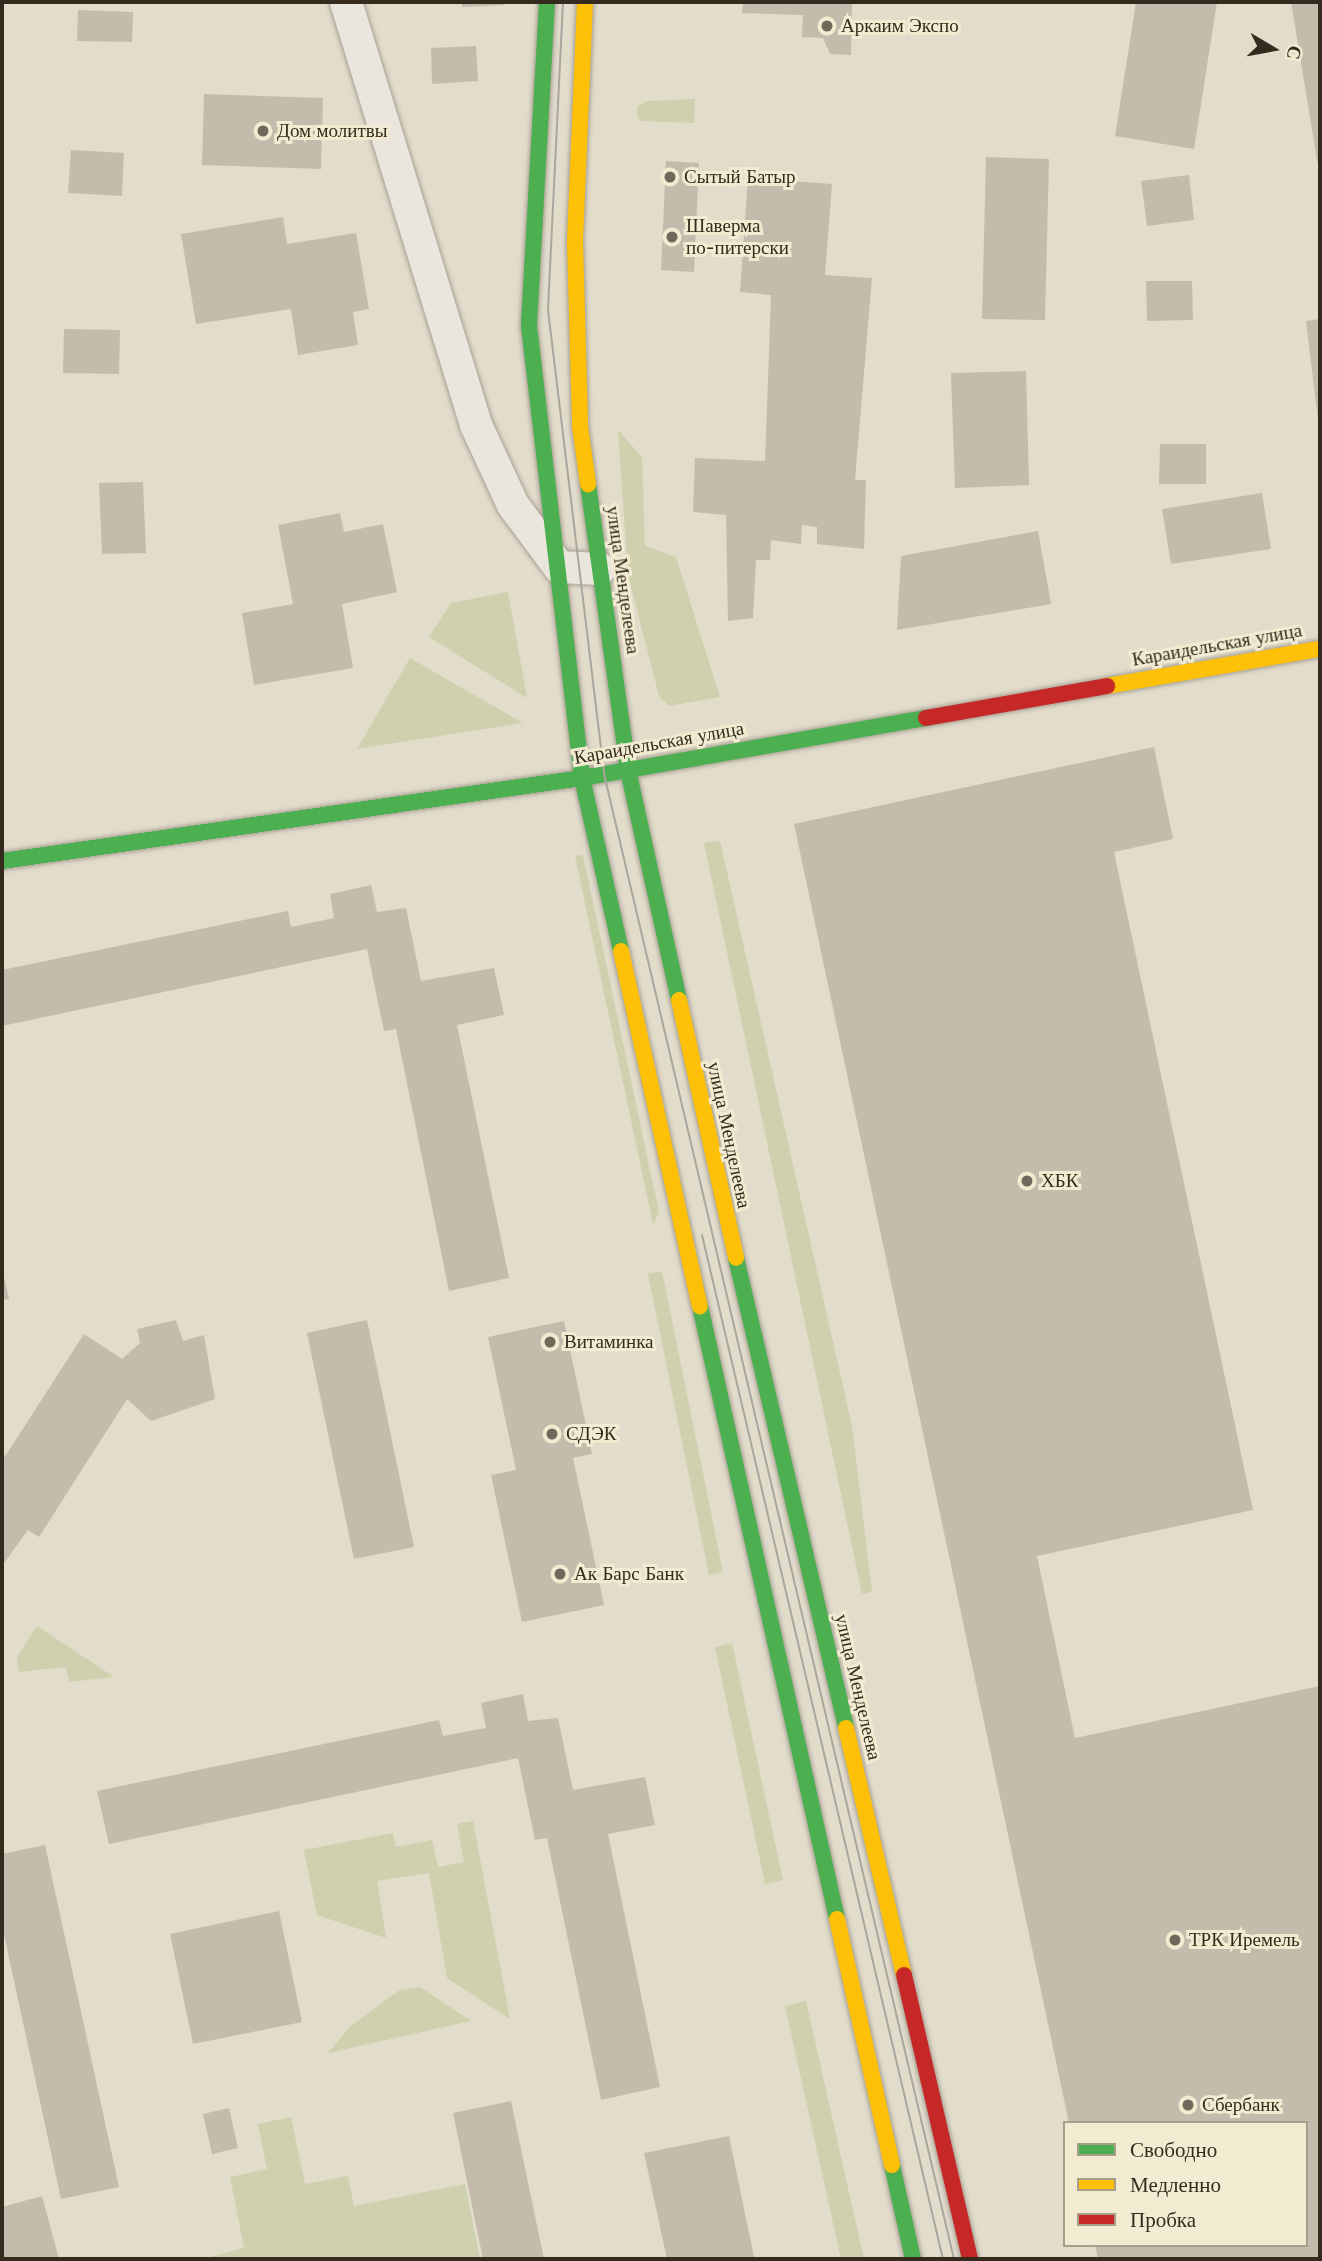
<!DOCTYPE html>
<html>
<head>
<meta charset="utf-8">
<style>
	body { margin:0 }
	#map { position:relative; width:1322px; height:2261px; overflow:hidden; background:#e2dccb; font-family:"Libre Baskerville",serif }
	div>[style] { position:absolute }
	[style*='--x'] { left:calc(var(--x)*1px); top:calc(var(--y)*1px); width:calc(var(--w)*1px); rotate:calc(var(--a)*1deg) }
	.green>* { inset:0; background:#cfd1ae }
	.building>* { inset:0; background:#c5bbac }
	.roads { filter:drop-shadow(0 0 2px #a7a195) drop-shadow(0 0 2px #a7a195) }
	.street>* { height:32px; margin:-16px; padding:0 16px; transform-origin:16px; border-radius:16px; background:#eae6dd }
	.fast>* { height:16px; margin:-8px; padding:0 8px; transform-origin:8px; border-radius:8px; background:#4caf50 }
	.slow>* { height:16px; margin:-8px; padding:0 8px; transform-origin:8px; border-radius:8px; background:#ffc107 }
	.jam>* { height:16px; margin:-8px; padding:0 8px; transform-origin:8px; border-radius:8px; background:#c62828 }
	.tram>* { height:2px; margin:-1px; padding:0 1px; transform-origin:1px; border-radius:1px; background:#a9a69d }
	.dots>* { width:19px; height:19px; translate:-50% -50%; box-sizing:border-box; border:4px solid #f3ebd1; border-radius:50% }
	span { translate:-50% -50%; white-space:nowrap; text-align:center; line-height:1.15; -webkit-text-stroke:6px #f3ebd1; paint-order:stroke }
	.poi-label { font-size:19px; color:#342a1e }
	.left { translate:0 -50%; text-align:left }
	.street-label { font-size:19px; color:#342a1e }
	.frame { position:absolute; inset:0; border:4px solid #342a1e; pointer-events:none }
	.legend { position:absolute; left:1063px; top:2121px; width:245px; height:126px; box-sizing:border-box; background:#f3ebd1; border:2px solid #a79e89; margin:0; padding:9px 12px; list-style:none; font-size:21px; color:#342a1e }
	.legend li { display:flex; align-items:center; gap:14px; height:35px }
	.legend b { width:35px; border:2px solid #a79e89 }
	.north { position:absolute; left:1238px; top:14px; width:70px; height:70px; -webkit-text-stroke:5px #f3ebd1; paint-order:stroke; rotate:100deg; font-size:19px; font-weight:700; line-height:28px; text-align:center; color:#342a1e }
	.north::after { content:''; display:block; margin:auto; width:24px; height:32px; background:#342a1e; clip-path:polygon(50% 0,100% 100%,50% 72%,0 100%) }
</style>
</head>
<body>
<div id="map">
	<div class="green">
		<div style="clip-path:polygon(695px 99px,694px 123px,641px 121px,637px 114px,638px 107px,646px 101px)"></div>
		<div style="clip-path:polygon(618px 430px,642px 457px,645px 546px,676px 557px,720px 697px,669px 706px,659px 696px,628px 575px)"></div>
		<div style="clip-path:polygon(508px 592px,527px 698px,429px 637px,451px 603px)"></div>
		<div style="clip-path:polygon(410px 658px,523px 723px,357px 749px)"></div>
		<div style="clip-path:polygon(720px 841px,852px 1426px,872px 1592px,862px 1594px,704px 843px)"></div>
		<div style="clip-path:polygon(583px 855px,659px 1212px,653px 1224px,575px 856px)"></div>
		<div style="clip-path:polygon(662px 1271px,723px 1572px,709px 1575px,648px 1274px)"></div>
		<div style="clip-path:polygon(37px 1626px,114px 1677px,69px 1682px,66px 1667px,19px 1672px,17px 1657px)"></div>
		<div style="clip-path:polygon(732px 1643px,783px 1880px,765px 1884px,715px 1647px)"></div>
		<div style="clip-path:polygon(473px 1821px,510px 2019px,447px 1978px,429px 1873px,377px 1881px,386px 1938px,317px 1915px,304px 1850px,393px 1833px,396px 1847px,432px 1840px,438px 1867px,464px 1862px,457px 1824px)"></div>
		<div style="clip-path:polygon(420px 1987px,471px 2021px,328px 2053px,349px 2028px,379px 2005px,400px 1990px)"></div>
		<div style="clip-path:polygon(806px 2001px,864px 2259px,841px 2259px,785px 2006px)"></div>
		<div style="clip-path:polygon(291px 2117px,305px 2184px,348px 2176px,354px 2206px,465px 2184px,480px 2259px,202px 2259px,244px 2248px,230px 2177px,267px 2169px,258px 2124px)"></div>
	</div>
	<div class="building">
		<div style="clip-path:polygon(462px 2px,504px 2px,504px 5px,462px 7px)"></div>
		<div style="clip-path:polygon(743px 2px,852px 2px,851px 55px,830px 54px,823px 38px,802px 37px,803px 15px,742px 13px)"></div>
		<div style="clip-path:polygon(1136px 2px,1217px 2px,1194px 149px,1115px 136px)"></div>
		<div style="clip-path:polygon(1291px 2px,1320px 2px,1320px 172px,1319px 172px)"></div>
		<div style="clip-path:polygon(78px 10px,133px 12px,132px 42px,77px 41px)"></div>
		<div style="clip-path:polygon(476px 46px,478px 81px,432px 84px,431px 48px)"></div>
		<div style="clip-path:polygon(204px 94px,323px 98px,321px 169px,202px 165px)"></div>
		<div style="clip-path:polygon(71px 150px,124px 153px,122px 196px,68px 193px)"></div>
		<div style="clip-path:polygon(986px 157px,1049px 159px,1045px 320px,982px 319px)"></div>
		<div style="clip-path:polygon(666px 161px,699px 163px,694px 272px,661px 270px)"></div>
		<div style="clip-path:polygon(1189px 175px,1194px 220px,1147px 226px,1141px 181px)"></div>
		<div style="clip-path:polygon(748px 178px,832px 184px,825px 275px,872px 278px,855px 480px,866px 480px,864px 549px,817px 544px,817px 527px,802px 525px,801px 544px,771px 540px,770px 560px,756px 560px,753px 618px,728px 621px,726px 515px,693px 512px,695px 458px,765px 461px,771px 295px,740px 292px)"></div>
		<div style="clip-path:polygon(283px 217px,287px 244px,356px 233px,369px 309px,353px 312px,358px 345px,298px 355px,291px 309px,196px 324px,181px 234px)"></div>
		<div style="clip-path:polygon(1146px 281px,1192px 281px,1193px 320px,1147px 321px)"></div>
		<div style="clip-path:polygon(1320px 319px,1320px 428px,1319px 428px,1306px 321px)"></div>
		<div style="clip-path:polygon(64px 329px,120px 330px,119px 374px,63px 373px)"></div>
		<div style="clip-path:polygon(1026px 371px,1029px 485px,955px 488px,951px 373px)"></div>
		<div style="clip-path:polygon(1160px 444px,1206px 444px,1206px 484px,1159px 484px)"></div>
		<div style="clip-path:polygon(143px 482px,146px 553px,102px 554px,99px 483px)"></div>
		<div style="clip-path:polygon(1262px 493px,1271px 549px,1171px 564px,1162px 509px)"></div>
		<div style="clip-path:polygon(340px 513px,344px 532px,383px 524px,397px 592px,342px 604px,353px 668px,254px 685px,242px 613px,293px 604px,278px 525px)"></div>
		<div style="clip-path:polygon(1038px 531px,1051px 604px,897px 630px,901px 556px)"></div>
		<div style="clip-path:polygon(1154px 747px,1173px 839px,1114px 852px,1253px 1510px,1037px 1556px,1075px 1738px,1320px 1686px,1320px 2259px,1098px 2259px,1095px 2245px,1306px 2245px,1306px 2123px,1069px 2123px,794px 824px)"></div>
		<div style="clip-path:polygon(371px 885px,377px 912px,406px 908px,421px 981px,494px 968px,504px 1015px,457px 1025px,509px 1278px,449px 1291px,396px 1029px,384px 1031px,367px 949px,2px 1026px,2px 970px,288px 911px,291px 927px,334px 918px,330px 894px)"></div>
		<div style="clip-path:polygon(2px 1268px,9px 1299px,2px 1300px)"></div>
		<div style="clip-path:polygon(176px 1320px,183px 1341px,204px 1335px,215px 1399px,151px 1421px,127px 1399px,39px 1537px,28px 1530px,2px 1566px,2px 1461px,84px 1334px,122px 1359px,140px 1343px,137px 1329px)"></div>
		<div style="clip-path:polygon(367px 1320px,414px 1547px,354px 1559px,307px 1333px)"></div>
		<div style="clip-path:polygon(564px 1321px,592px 1454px,573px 1458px,604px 1605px,522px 1622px,491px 1475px,516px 1470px,488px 1337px)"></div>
		<div style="clip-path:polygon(523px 1694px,528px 1721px,558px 1718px,573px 1790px,645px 1777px,655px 1825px,608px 1834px,660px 2087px,601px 2100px,547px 1838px,535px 1840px,518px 1758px,109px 1844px,97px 1791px,439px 1720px,443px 1736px,486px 1728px,481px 1703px)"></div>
		<div style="clip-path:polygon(45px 1845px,119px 2187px,61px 2199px,2px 1925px,2px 1854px)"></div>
		<div style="clip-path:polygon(279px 1911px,302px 2022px,193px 2044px,170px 1934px)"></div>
		<div style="clip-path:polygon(511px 2101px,544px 2259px,483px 2259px,453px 2113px)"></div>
		<div style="clip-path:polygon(229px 2108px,238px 2148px,212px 2154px,203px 2114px)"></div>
		<div style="clip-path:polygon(729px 2136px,754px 2257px,667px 2259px,644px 2153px)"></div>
		<div style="clip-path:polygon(42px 2196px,59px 2259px,2px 2259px,2px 2207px)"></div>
	</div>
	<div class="roads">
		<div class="street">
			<div style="--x:346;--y:2;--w:443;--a:72.9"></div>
			<div style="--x:476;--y:425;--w:88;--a:65.2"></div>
			<div style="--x:513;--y:505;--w:77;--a:53.4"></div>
			<div style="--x:559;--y:567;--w:41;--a:2.8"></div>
		</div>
		<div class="fast">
			<div style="--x:547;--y:2;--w:324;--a:93.2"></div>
			<div style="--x:529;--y:326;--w:455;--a:83.3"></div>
			<div style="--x:582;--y:778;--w:177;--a:77.3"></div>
			<div style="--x:588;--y:484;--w:289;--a:82"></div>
			<div style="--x:628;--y:770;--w:236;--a:77.5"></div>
			<div style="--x:2;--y:861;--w:586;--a:-8.14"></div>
			<div style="--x:582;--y:778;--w:349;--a:-9.9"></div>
			<div style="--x:736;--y:1258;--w:483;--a:76.8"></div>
			<div style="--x:700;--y:1306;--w:628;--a:77.4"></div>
			<div style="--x:892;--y:2165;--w:96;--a:77.4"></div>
		</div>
		<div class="slow">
			<div style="--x:585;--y:2;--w:241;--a:92.4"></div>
			<div style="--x:575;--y:243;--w:183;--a:88.4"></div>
			<div style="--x:580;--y:426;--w:59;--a:82.1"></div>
			<div style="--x:1107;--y:686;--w:216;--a:-9.9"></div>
			<div style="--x:621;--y:951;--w:364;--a:77.5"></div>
			<div style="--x:679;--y:1000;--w:264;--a:77.5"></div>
			<div style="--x:846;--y:1728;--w:254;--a:76.8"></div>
			<div style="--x:837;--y:1919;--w:252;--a:77.4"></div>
		</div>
		<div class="jam">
			<div style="--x:926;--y:718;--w:184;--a:-10"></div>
			<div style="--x:904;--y:1975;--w:292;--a:76.9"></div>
		</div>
	</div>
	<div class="tram">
		<div style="--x:563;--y:2;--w:308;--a:92.8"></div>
		<div style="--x:548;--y:310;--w:467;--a:83.1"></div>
		<div style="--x:604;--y:774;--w:1526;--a:76.74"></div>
		<div style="--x:702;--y:1235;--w:1052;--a:76.76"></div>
	</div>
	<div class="dots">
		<div style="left:827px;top:26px;background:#71685b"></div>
		<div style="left:263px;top:131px;background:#71685b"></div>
		<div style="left:670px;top:177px;background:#71685b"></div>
		<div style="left:672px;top:237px;background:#71685b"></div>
		<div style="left:1027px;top:1181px;background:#71685b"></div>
		<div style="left:550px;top:1342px;background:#71685b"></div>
		<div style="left:552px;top:1434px;background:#71685b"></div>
		<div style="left:560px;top:1574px;background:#71685b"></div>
		<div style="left:1175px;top:1940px;background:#71685b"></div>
		<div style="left:1188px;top:2105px;background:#71685b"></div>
	</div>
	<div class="poi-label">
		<span class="left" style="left:841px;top:26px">Аркаим Экспо</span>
		<span class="left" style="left:277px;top:131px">Дом молитвы</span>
		<span class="left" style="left:684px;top:177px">Сытый Батыр</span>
		<span class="left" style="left:686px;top:237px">Шаверма<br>по-питерски</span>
		<span class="left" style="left:1041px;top:1181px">ХБК</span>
		<span class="left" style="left:564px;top:1342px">Витаминка</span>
		<span class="left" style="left:566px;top:1434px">СДЭК</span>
		<span class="left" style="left:574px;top:1574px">Ак Барс Банк</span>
		<span class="left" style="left:1189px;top:1940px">ТРК Иремель</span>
		<span class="left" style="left:1202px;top:2105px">Сбербанк</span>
	</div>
	<div class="street-label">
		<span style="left:623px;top:580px;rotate:82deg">улица Менделеева</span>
		<span style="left:1217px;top:645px;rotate:-10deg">Караидельская улица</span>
		<span style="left:659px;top:743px;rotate:-10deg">Караидельская улица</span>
		<span style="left:729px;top:1135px;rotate:78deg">улица Менделеева</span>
		<span style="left:858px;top:1687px;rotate:77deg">улица Менделеева</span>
	</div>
	<div class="frame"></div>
	<ul class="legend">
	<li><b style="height:9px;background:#4caf50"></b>Свободно</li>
	<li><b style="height:9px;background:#ffc107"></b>Медленно</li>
	<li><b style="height:9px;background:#c62828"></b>Пробка</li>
	</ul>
	<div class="north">С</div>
</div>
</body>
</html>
